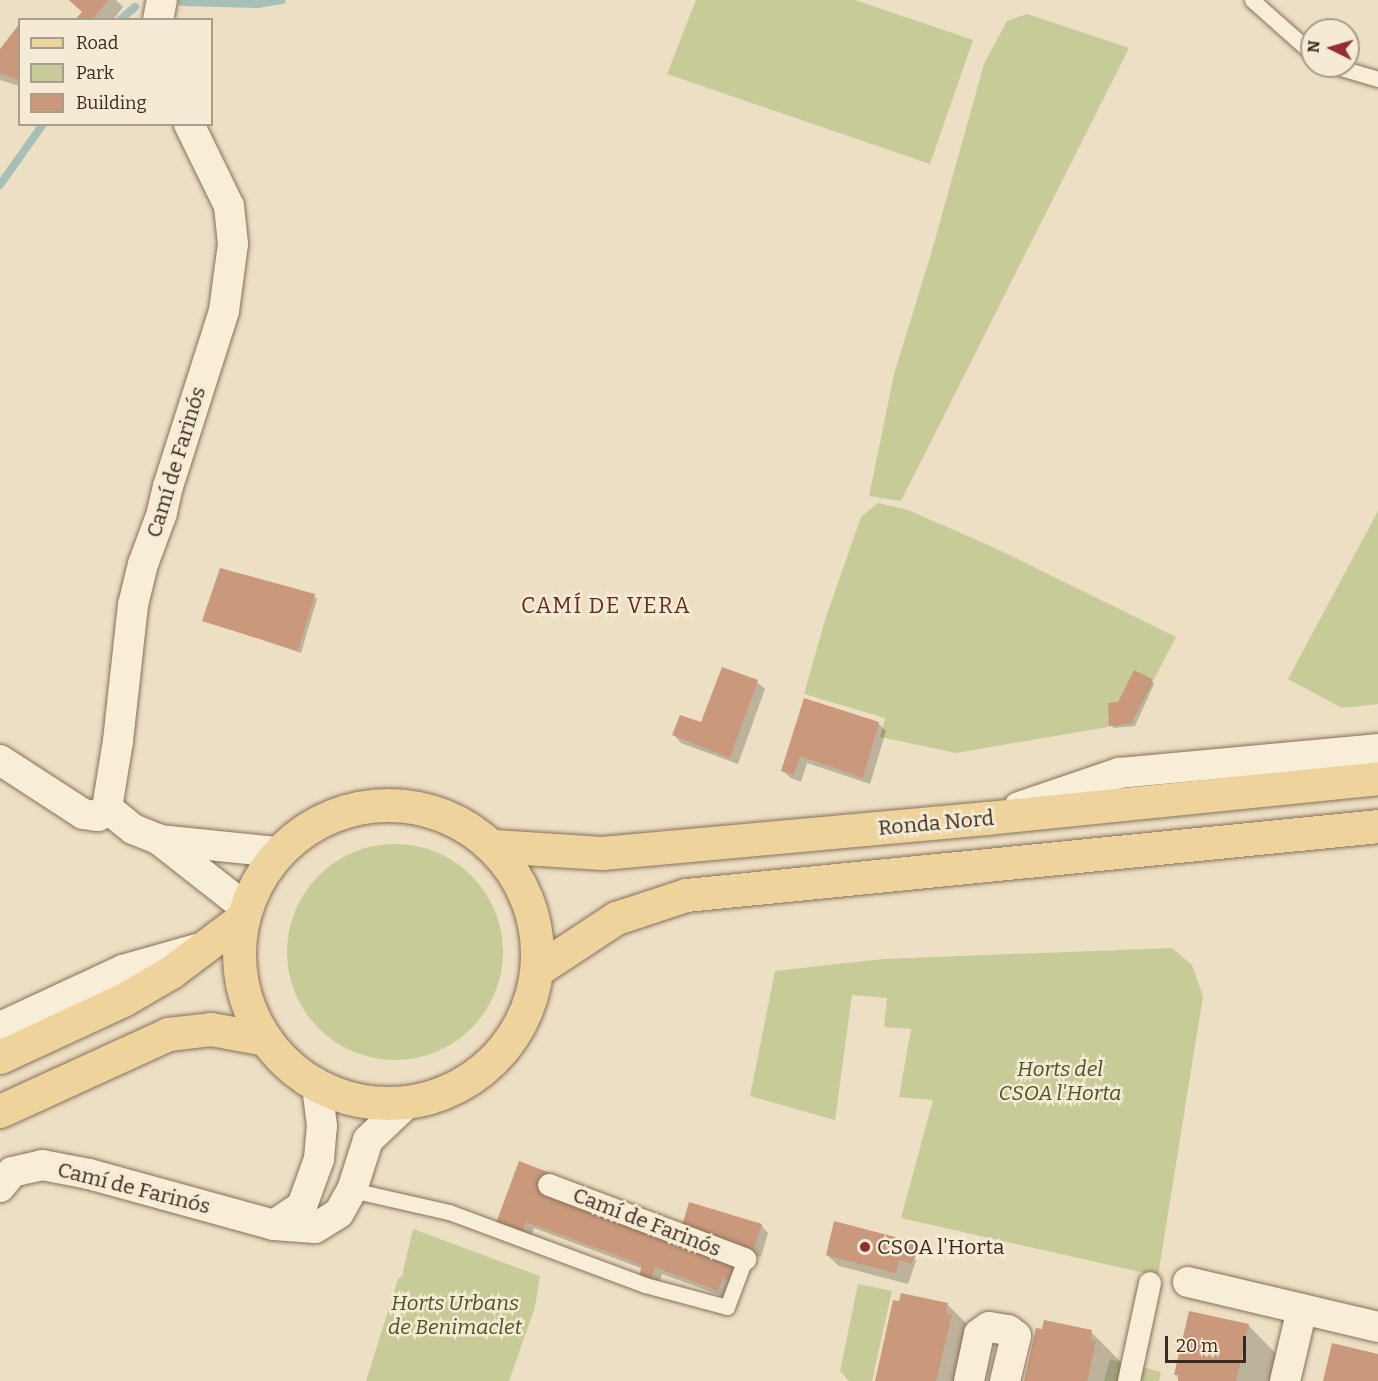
<!DOCTYPE html>
<html>
<head>
<meta charset="utf-8">
<style>
	body { margin:0 }
	#map { position:relative; width:1378px; height:1381px; overflow:hidden; background:#eddfc4; font-family:Bitter,serif }
	div>[style] { position:absolute }
	[style*='--x'] { left:calc(var(--x)*1px); top:calc(var(--y)*1px); width:calc(var(--w)*1px); rotate:calc(var(--a)*1deg) }
	.green>* { inset:0; background:#c7cb98 }
	.round { border-radius:50% }
	.shadow>* { inset:0; background:#0003 }
	.stream>* { height:8px; margin:-4px; padding:0 4px; transform-origin:4px; border-radius:4px; background:#a6c0b8 }
	.building>* { inset:0; background:#ca997b }
	.roads { filter:drop-shadow(0 0 2px #87715b) drop-shadow(0 0 2px #87715b) }
	.service>* { height:15px; margin:-7.5px; padding:0 7.5px; transform-origin:7.5px; border-radius:7.5px; background:#f8edd7 }
	.pedestrian>* { height:22px; margin:-11px; padding:0 11px; transform-origin:11px; border-radius:11px; background:#f8edd7 }
	.minor>* { height:30px; margin:-15px; padding:0 15px; transform-origin:15px; border-radius:15px; background:#f8edd7 }
	.primary>* { height:33px; margin:-16.5px; padding:0 16.5px; transform-origin:16.5px; border-radius:16.5px; background:#efd39d }
	.primary>.ring { margin:-16.5px; padding:0; box-sizing:content-box; background:none; border:33px solid #efd39d; border-radius:50% }
	.dots>* { width:16px; height:16px; translate:-50% -50%; box-sizing:border-box; border:3px solid #f5ead3; border-radius:50% }
	span { translate:-50% -50%; white-space:nowrap; text-align:center; line-height:1.15; -webkit-text-stroke:5px #f5ead3; paint-order:stroke }
	.street-label { font-size:21px; color:#382a1e }
	.park-label { font-size:21px; color:#4a5425; font-style:italic }
	.poi-label { font-size:21px; color:#382a1e }
	.left { translate:0 -50%; text-align:left }
	.neighbourhood-label { font-size:22px; color:#632b1f; letter-spacing:1.5px }
	.legend { position:absolute; left:18px; top:18px; width:195px; height:108px; box-sizing:border-box; background:#f5ead3; border:2px solid #a99d8b; margin:0; padding:8px 10px; list-style:none; font-size:18px; color:#382a1e }
	.legend li { display:flex; align-items:center; gap:12px; height:30px }
	.legend b { width:30px; border:2px solid #a99d8b }
	.north { position:absolute; left:1300px; top:18px; width:60px; height:60px; box-sizing:border-box; background:#f5ead3; border:2px solid #a99d8b; border-radius:50%; rotate:275deg; font-size:16px; font-weight:700; line-height:24px; text-align:center; color:#382a1e }
	.north::after { content:''; display:block; margin:auto; width:21px; height:27px; background:#952c30; clip-path:polygon(50% 0,100% 100%,50% 72%,0 100%) }
	.scale { position:absolute; left:1165px; top:1336px; width:81px; height:27px; box-sizing:border-box; border:3px solid #382a1e; border-top:0; padding-left:8px; font-size:18px; line-height:21px; white-space:nowrap; color:#382a1e; -webkit-text-stroke:4px #f5ead3; paint-order:stroke }
</style>
</head>
<body>
<div id="map">
	<div class="green">
		<div style="clip-path:polygon(696px 0,855px 0,973px 40px,930px 164px,667px 74px)"></div>
		<div style="clip-path:polygon(1027px 14px,1129px 48px,901px 501px,869px 496px,894px 374px,931px 254px,984px 64px,1007px 21px)"></div>
		<div style="clip-path:polygon(878px 503px,908px 510px,995px 548px,1176px 637px,1131px 723px,956px 753px,880px 737px,885px 718px,804px 694px,825px 620px,861px 517px)"></div>
		<div style="clip-path:polygon(1378px 511px,1378px 704px,1342px 708px,1288px 679px)"></div>
		<div class="round" style="left:287px;top:844px;width:216px;height:216px"></div>
		<div style="clip-path:polygon(1172px 948px,1192px 965px,1203px 996px,1158px 1276px,901px 1218px,933px 1100px,899px 1097px,911px 1029px,884px 1027px,887px 998px,852px 995px,835px 1120px,750px 1096px,775px 971px,883px 959px)"></div>
		<div style="clip-path:polygon(413px 1229px,540px 1276px,535px 1307px,509px 1381px,366px 1381px,398px 1279px,402px 1276px)"></div>
		<div style="clip-path:polygon(858px 1284px,892px 1291px,872px 1381px,849px 1381px,840px 1371px)"></div>
		<div style="clip-path:polygon(1110px 1359px,1161px 1372px,1159px 1381px,1104px 1381px)"></div>
	</div>
	<div class="shadow">
		<div style="clip-path:polygon(72px 0,116px 0,123px 7px,113px 20px,77px 20px,84px 12px)"></div>
		<div style="clip-path:polygon(20px 26px,20px 86px,0 80px,0 52px)"></div>
		<div style="clip-path:polygon(314px 595px,317px 599px,301px 653px,204px 620px)"></div>
		<div style="clip-path:polygon(1151px 680px,1154px 684px,1135px 726px,1114px 728px,1111px 725px,1119px 704px)"></div>
		<div style="clip-path:polygon(757px 682px,765px 689px,738px 764px,681px 743px,674px 735px,702px 724px)"></div>
		<div style="clip-path:polygon(805px 700px,878px 723px,886px 731px,870px 784px,807px 763px,801px 782px,791px 778px,783px 771px)"></div>
		<div style="clip-path:polygon(520px 1163px,736px 1266px,725px 1297px,662px 1274px,658px 1286px,641px 1275px,643px 1269px,534px 1228px,530px 1238px,505px 1230px)"></div>
		<div style="clip-path:polygon(761px 1225px,768px 1233px,761px 1257px,690px 1236px)"></div>
		<div style="clip-path:polygon(917px 1244px,921px 1247px,908px 1284px,839px 1266px,827px 1255px)"></div>
		<div style="clip-path:polygon(948px 1305px,978px 1335px,973px 1381px,876px 1381px)"></div>
		<div style="clip-path:polygon(1248px 1325px,1278px 1356px,1273px 1381px,1179px 1381px,1176px 1374px)"></div>
		<div style="clip-path:polygon(1091px 1332px,1121px 1362px,1120px 1368px,1125px 1373px,1123px 1381px,1026px 1381px)"></div>
	</div>
	<div class="stream">
		<div style="--x:182;--y:2;--w:75;--a:1.5"></div>
		<div style="--x:257;--y:4;--w:25;--a:-9"></div>
		<div style="--x:120;--y:20;--w:20;--a:-41"></div>
		<div style="--x:0;--y:185;--w:75;--a:-54.8"></div>
	</div>
	<div class="building">
		<div style="clip-path:polygon(69px 0,108px 0,92px 20px,75px 20px,82px 12px)"></div>
		<div style="clip-path:polygon(20px 23px,20px 80px,0 73px,0 49px)"></div>
		<div style="clip-path:polygon(220px 568px,315px 594px,298px 651px,202px 621px)"></div>
		<div style="clip-path:polygon(722px 667px,758px 680px,730px 758px,672px 735px,680px 715px,701px 722px)"></div>
		<div style="clip-path:polygon(1134px 670px,1152px 679px,1131px 723px,1109px 726px,1108px 703px,1118px 702px)"></div>
		<div style="clip-path:polygon(804px 698px,879px 722px,863px 778px,800px 756px,794px 775px,781px 771px)"></div>
		<div style="clip-path:polygon(519px 1161px,550px 1173px,543px 1192px,737px 1265px,731px 1281px,723px 1278px,718px 1291px,655px 1267px,651px 1279px,639px 1275px,642px 1266px,632px 1261px,526px 1222px,523px 1231px,496px 1223px)"></div>
		<div style="clip-path:polygon(689px 1202px,762px 1224px,753px 1251px,681px 1229px)"></div>
		<div style="clip-path:polygon(834px 1221px,918px 1243px,912px 1264px,899px 1260px,896px 1273px,826px 1255px)"></div>
		<div style="clip-path:polygon(901px 1293px,948px 1303px,946px 1313px,952px 1315px,936px 1381px,875px 1381px,893px 1300px,899px 1301px)"></div>
		<div style="clip-path:polygon(1189px 1311px,1249px 1324px,1236px 1381px,1178px 1381px,1179px 1375px,1174px 1375px)"></div>
		<div style="clip-path:polygon(1044px 1320px,1092px 1330px,1090px 1340px,1096px 1341px,1087px 1381px,1024px 1381px,1036px 1328px,1042px 1329px)"></div>
		<div style="clip-path:polygon(1332px 1343px,1378px 1354px,1378px 1381px,1323px 1381px)"></div>
	</div>
	<div class="roads">
		<div class="service">
			<div style="--x:1252;--y:0;--w:80;--a:41.5"></div>
			<div style="--x:1334;--y:66;--w:46;--a:16.5"></div>
			<div style="--x:352;--y:1190;--w:99;--a:12.8"></div>
			<div style="--x:449;--y:1212;--w:209;--a:20.4"></div>
			<div style="--x:645;--y:1285;--w:85;--a:15"></div>
			<div style="--x:727;--y:1307;--w:51;--a:-69.4"></div>
		</div>
		<div class="pedestrian">
			<div style="--x:549;--y:1185;--w:210;--a:20.7"></div>
			<div style="--x:1129;--y:1381;--w:100;--a:-77.9"></div>
		</div>
		<div class="minor">
			<div style="--x:158;--y:20;--w:20;--a:-79"></div>
			<div style="--x:189;--y:124;--w:91;--a:64"></div>
			<div style="--x:229;--y:206;--w:38;--a:84"></div>
			<div style="--x:233;--y:244;--w:68;--a:97.7"></div>
			<div style="--x:224;--y:311;--w:184;--a:107.7"></div>
			<div style="--x:168;--y:486;--w:28;--a:103"></div>
			<div style="--x:162;--y:513;--w:54;--a:110.4"></div>
			<div style="--x:143;--y:564;--w:42;--a:103.7"></div>
			<div style="--x:133;--y:605;--w:137;--a:96.3"></div>
			<div style="--x:118;--y:741;--w:68;--a:99.3"></div>
			<div style="--x:107;--y:808;--w:33;--a:39"></div>
			<div style="--x:133;--y:829;--w:27;--a:22"></div>
			<div style="--x:158;--y:839;--w:112;--a:38.1"></div>
			<div style="--x:0;--y:760;--w:99;--a:33"></div>
			<div style="--x:83;--y:814;--w:15;--a:8"></div>
			<div style="--x:98;--y:816;--w:12;--a:-42"></div>
			<div style="--x:1019;--y:807;--w:106;--a:-18.8"></div>
			<div style="--x:1119;--y:773;--w:260;--a:-5.3"></div>
			<div style="--x:159;--y:840;--w:120;--a:5.8"></div>
			<div style="--x:0;--y:1027;--w:136;--a:-24.9"></div>
			<div style="--x:123;--y:970;--w:76;--a:-16"></div>
			<div style="--x:0;--y:1187;--w:19;--a:-51"></div>
			<div style="--x:12;--y:1172;--w:31;--a:-13"></div>
			<div style="--x:42;--y:1165;--w:48;--a:10.8"></div>
			<div style="--x:89;--y:1174;--w:192;--a:15.4"></div>
			<div style="--x:274;--y:1225;--w:41;--a:4.2"></div>
			<div style="--x:315;--y:1228;--w:28;--a:-32"></div>
			<div style="--x:339;--y:1213;--w:26;--a:-61"></div>
			<div style="--x:352;--y:1190;--w:52;--a:-72.3"></div>
			<div style="--x:368;--y:1140;--w:54;--a:-43.5"></div>
			<div style="--x:274;--y:1225;--w:34;--a:-34"></div>
			<div style="--x:302;--y:1206;--w:50;--a:-70.1"></div>
			<div style="--x:319;--y:1159;--w:33;--a:-85"></div>
			<div style="--x:322;--y:1126;--w:40;--a:-97.1"></div>
			<div style="--x:1188;--y:1282;--w:195;--a:13.3"></div>
			<div style="--x:969;--y:1381;--w:48;--a:-78"></div>
			<div style="--x:979;--y:1334;--w:12;--a:-35"></div>
			<div style="--x:989;--y:1327;--w:19;--a:9"></div>
			<div style="--x:1008;--y:1330;--w:10;--a:37"></div>
			<div style="--x:1016;--y:1336;--w:46;--a:103.7"></div>
			<div style="--x:1285;--y:1381;--w:74;--a:-76.7"></div>
		</div>
		<div class="primary">
			<div class="ring" style="left:239px;top:805px;width:265px;height:265px"></div>
			<div style="--x:494;--y:846;--w:108;--a:3.7"></div>
			<div style="--x:602;--y:853;--w:387;--a:-5.2"></div>
			<div style="--x:987;--y:818;--w:393;--a:-5.8"></div>
			<div style="--x:537;--y:970;--w:95;--a:-33.4"></div>
			<div style="--x:616;--y:918;--w:74;--a:-18.2"></div>
			<div style="--x:686;--y:895;--w:695;--a:-5.69"></div>
			<div style="--x:0;--y:1057;--w:136;--a:-24.9"></div>
			<div style="--x:123;--y:1000;--w:56;--a:-30.3"></div>
			<div style="--x:171;--y:972;--w:90;--a:-36.9"></div>
			<div style="--x:0;--y:1111;--w:185;--a:-24.6"></div>
			<div style="--x:168;--y:1034;--w:43;--a:-6.6"></div>
			<div style="--x:211;--y:1029;--w:55;--a:10.5"></div>
		</div>
	</div>
	<div class="dots">
		<div style="left:865px;top:1247px;background:#952c30"></div>
	</div>
	<div class="street-label">
		<span style="left:176px;top:462px;rotate:-73deg">Camí de Farinós</span>
		<span style="left:936px;top:823px;rotate:-5deg">Ronda Nord</span>
		<span style="left:134px;top:1188px;rotate:14deg">Camí de Farinós</span>
		<span style="left:647px;top:1222px;rotate:21deg">Camí de Farinós</span>
	</div>
	<div class="park-label">
		<span style="left:1060px;top:1081px">Horts del<br>CSOA l'Horta</span>
		<span style="left:455px;top:1315px">Horts Urbans<br>de Benimaclet</span>
	</div>
	<div class="poi-label">
		<span class="left" style="left:877px;top:1247px">CSOA l'Horta</span>
	</div>
	<div class="neighbourhood-label">
		<span style="left:606px;top:606px">CAMÍ DE VERA</span>
	</div>
	<ul class="legend">
	<li><b style="height:8px;background:#efd39d"></b>Road</li>
	<li><b style="height:16px;background:#c7cb98"></b>Park</li>
	<li><b style="height:16px;background:#ca997b"></b>Building</li>
	</ul>
	<div class="north">N</div>
	<div class="scale">20 m</div>
</div>
</body>
</html>
